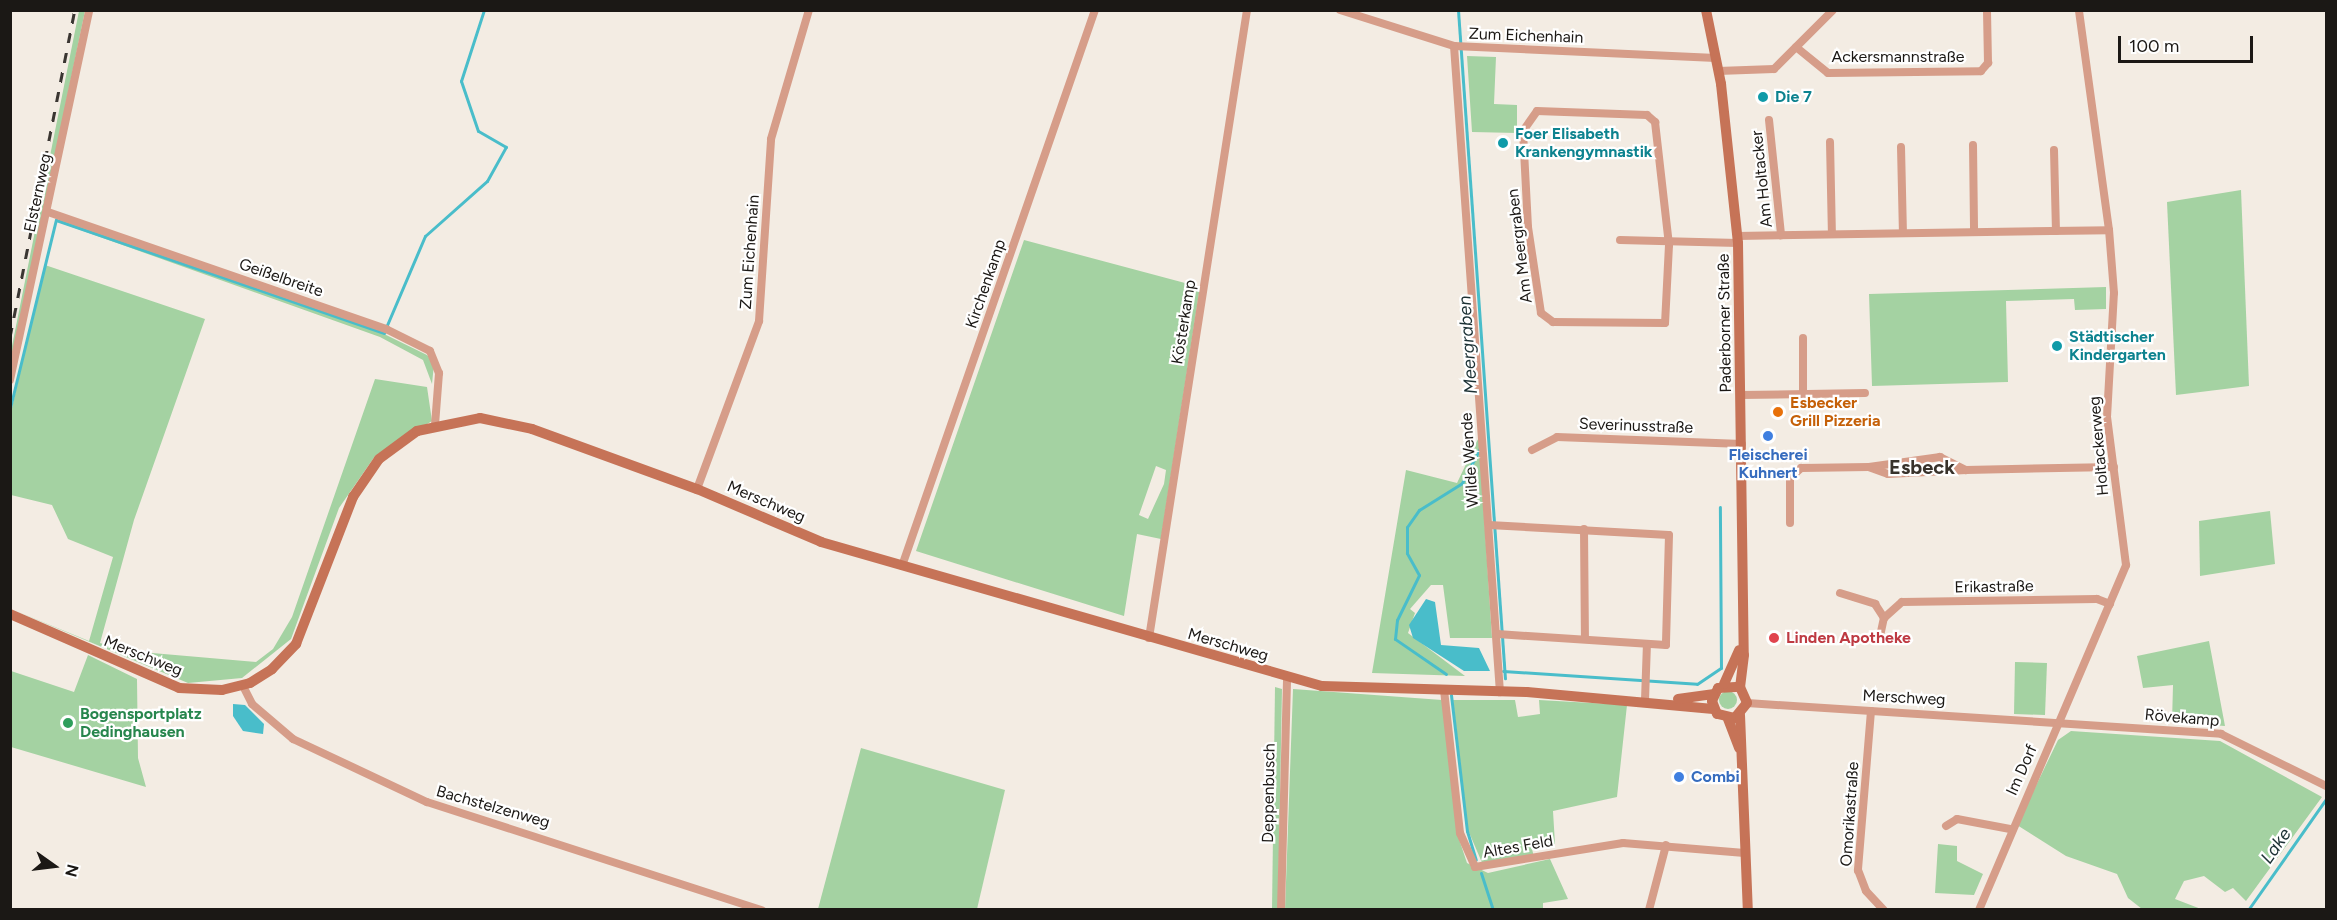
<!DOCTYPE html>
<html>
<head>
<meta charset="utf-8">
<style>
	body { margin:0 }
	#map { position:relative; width:2337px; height:920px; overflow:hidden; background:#f3ece3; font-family:Figtree,sans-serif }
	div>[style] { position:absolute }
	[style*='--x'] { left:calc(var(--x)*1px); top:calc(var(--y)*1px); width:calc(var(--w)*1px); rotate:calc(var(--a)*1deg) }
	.green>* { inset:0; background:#a4d2a2 }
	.round { border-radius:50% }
	.water>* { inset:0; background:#49bdca }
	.stream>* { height:3px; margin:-1.5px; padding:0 1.5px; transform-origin:1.5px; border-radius:1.5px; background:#49bdca }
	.street>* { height:8px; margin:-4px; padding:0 4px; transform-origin:4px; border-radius:4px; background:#d69d89 }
	.secondary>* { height:10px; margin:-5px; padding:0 5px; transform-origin:5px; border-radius:5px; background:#c67357 }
	.rail>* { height:3px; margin-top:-1.5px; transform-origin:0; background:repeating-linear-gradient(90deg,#3a3632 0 10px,transparent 0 20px) }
	.dots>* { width:16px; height:16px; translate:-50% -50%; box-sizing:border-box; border:3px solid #fff; border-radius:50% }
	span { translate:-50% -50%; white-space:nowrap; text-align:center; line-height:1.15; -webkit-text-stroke:4.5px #fff; paint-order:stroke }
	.street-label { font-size:16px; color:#1b1815 }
	.culture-label { font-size:16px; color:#0d838f; font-weight:700 }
	.left { translate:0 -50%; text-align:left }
	.food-label { font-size:16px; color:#c56008; font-weight:700 }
	.shop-label { font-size:16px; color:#366cbe; font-weight:700 }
	.health-label { font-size:16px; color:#be3a42; font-weight:700 }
	.leisure-label { font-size:16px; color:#27864d; font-weight:700 }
	.water-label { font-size:18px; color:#1c3134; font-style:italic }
	.quarter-label { font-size:20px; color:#38322b; font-weight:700 }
	.frame { position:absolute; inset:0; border:12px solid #1b1815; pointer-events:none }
	.north { position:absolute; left:24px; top:836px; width:60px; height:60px; -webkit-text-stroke:4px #fff; paint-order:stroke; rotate:104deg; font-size:16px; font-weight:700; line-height:24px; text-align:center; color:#1b1815 }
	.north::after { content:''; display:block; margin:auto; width:21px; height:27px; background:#1b1815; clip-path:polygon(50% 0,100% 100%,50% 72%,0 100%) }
	.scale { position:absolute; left:2118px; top:36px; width:135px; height:27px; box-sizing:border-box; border:3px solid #1b1815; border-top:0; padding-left:8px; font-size:18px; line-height:21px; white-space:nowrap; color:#1b1815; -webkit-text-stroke:4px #fff; paint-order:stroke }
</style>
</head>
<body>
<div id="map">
	<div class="green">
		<div style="clip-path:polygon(79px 11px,85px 11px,11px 369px,11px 351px)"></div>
		<div style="clip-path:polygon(1467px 56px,1496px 57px,1494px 104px,1517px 105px,1517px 133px,1472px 132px)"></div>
		<div style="clip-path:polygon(2241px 190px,2249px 386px,2176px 395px,2167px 202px)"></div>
		<div style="clip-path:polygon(60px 218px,380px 332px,427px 355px,434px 364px,432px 384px,423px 360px,380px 337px,58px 222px)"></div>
		<div style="clip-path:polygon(evenodd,1024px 240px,1200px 287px,1161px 539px,1137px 534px,1124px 616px,916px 551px,1024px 240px,1156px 466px,1166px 470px,1164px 484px,1148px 519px,1139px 515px,1156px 466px)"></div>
		<div style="clip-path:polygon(45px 265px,205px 319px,134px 520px,100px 643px,129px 651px,256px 662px,273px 649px,292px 617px,375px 379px,427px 387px,432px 421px,375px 456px,339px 508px,291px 639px,242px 678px,188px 683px,11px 609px,89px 641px,113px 557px,68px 539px,52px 505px,11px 495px,11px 412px)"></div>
		<div style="clip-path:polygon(2106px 287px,2106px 309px,2075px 310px,2074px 299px,2006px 301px,2008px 382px,1872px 386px,1869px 294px)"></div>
		<div style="clip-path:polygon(1479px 437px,1492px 638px,1450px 638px,1443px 585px,1431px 585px,1410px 609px,1415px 613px,1408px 633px,1465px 676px,1372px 673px,1406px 470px,1457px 483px)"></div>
		<div style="clip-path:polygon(2270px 511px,2275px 564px,2200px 576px,2199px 521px)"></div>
		<div style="clip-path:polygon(2209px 641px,2225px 726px,2172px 722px,2173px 685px,2143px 688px,2137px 656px)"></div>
		<div style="clip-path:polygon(88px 655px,137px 679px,138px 758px,146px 787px,11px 747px,11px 671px,74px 692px)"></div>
		<div style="clip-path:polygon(2015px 662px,2047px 663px,2045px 715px,2014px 714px)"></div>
		<div style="clip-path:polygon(1275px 687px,1282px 689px,1278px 909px,1272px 910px)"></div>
		<div style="clip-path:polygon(1293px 689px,1442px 700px,1458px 836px,1467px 863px,1488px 873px,1550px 859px,1568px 899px,1543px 903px,1543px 910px,1285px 910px)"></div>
		<div class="round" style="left:1719px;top:691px;width:18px;height:18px"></div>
		<div style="clip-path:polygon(1453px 700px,1515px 700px,1518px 717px,1540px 714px,1539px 700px,1627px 705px,1617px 797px,1553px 811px,1555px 844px,1532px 849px,1534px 857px,1483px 865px,1468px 830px)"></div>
		<div style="clip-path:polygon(2071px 731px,2220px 741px,2322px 797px,2246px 901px,2233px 888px,2225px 892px,2204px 876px,2184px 881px,2175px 899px,2201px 909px,2142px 909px,2128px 898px,2117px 874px,2066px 856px,2017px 825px,2058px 740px)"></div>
		<div style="clip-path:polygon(861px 748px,1005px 790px,977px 909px,818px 909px)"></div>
		<div style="clip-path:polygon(1938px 844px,1957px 846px,1957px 861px,1983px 874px,1974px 895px,1935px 893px)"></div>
	</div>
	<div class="water">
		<div style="clip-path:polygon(1426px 599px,1435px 602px,1441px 645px,1479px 648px,1490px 671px,1464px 671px,1413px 638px,1409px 625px)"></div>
		<div style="clip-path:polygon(233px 704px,245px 705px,264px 724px,263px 734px,243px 731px,233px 716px)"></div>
	</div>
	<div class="stream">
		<div style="--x:1458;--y:10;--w:670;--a:85.98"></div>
		<div style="--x:387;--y:325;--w:97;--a:-66.9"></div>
		<div style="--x:425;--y:236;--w:83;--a:-41.6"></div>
		<div style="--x:487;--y:181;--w:39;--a:-61"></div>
		<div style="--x:506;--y:147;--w:32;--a:-150"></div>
		<div style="--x:478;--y:131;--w:53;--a:-108.8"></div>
		<div style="--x:461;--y:81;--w:75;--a:-72.1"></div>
		<div style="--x:10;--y:408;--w:194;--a:-76.3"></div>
		<div style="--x:56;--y:220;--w:347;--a:19"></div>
		<div style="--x:1503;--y:671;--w:194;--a:3.8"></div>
		<div style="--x:1697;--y:684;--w:29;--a:-34"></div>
		<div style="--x:1721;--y:668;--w:161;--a:-90.4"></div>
		<div style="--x:1446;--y:674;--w:62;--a:-145.5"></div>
		<div style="--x:1395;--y:639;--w:19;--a:-84"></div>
		<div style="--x:1397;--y:620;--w:50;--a:-63.9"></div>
		<div style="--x:1419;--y:575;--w:25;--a:-119"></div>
		<div style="--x:1407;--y:553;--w:26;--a:-90"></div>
		<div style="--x:1407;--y:527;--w:21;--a:-55"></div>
		<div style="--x:1419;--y:510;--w:51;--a:-32.1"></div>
		<div style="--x:1462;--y:483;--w:44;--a:-62.9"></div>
		<div style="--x:1451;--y:695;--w:137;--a:83.3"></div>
		<div style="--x:1467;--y:831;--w:30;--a:73"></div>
		<div style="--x:1481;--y:873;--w:39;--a:72"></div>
		<div style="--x:2248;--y:910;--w:136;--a:-54.9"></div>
	</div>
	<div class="street">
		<div style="--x:1340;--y:10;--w:120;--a:17.5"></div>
		<div style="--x:1454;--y:46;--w:262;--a:2.6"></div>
		<div style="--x:1454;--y:46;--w:648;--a:85.93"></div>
		<div style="--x:1796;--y:47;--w:41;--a:39.1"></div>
		<div style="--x:1828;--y:73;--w:153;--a:-0.7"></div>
		<div style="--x:1981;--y:71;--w:11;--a:-49"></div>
		<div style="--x:1988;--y:63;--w:53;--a:-91.1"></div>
		<div style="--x:1718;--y:71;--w:56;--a:-2"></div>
		<div style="--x:1774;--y:69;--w:83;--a:-45"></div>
		<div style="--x:1537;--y:111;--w:110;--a:2.1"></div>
		<div style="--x:1647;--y:115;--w:11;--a:41"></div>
		<div style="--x:1655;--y:122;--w:124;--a:83.5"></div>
		<div style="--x:1669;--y:245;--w:78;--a:92.9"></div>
		<div style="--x:1665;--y:323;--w:112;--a:-179.5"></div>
		<div style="--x:1553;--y:322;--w:15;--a:-143"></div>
		<div style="--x:1541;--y:313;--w:87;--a:-98.6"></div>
		<div style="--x:1528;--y:227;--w:96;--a:-93"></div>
		<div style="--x:1523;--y:131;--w:24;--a:-55"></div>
		<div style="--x:1769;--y:120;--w:116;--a:84"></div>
		<div style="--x:1830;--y:142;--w:92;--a:88.8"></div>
		<div style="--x:1973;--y:145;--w:87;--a:89.3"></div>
		<div style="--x:1901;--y:147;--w:86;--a:88.7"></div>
		<div style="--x:2054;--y:150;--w:81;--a:88.6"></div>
		<div style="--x:48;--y:212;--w:358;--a:19.1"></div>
		<div style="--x:386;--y:329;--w:49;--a:26.6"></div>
		<div style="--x:430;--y:351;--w:24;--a:68"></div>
		<div style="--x:439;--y:373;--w:52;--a:94.4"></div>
		<div style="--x:1737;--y:236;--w:372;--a:-0.9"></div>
		<div style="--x:1620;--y:240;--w:118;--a:1.5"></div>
		<div style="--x:1803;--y:338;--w:56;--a:90"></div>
		<div style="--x:10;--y:380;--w:378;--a:-77.9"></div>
		<div style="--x:1741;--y:395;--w:124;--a:-0.9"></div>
		<div style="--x:1532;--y:450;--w:28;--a:-27"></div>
		<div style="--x:1557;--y:437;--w:185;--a:2.2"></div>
		<div style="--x:1940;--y:457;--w:29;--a:27"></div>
		<div style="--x:1966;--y:470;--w:78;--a:177.1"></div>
		<div style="--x:1888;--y:474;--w:20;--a:-160"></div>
		<div style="--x:1869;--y:467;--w:72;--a:-8"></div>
		<div style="--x:1966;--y:470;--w:148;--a:-1.2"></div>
		<div style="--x:697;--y:489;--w:179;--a:-69.7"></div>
		<div style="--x:759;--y:321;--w:182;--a:-86.2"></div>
		<div style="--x:771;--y:139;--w:134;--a:-73.6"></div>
		<div style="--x:1790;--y:523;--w:45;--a:-90"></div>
		<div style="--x:1790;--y:478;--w:15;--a:-42"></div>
		<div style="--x:1801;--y:468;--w:68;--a:-0.8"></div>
		<div style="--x:1489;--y:525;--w:180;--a:3.2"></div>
		<div style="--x:1669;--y:535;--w:110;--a:91.6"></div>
		<div style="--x:1666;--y:645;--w:169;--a:-176.3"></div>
		<div style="--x:1584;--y:529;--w:110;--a:89.5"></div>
		<div style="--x:902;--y:566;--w:589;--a:-70.86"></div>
		<div style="--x:1840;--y:593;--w:37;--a:17"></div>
		<div style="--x:1875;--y:604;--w:17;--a:57"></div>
		<div style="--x:1149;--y:638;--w:636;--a:-81.13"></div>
		<div style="--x:1879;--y:641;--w:24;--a:-78"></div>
		<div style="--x:1884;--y:618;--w:24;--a:-42"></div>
		<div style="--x:1902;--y:602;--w:195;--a:-0.9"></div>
		<div style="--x:2097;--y:599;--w:14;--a:21"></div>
		<div style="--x:243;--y:686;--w:20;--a:63"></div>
		<div style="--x:252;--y:704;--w:54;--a:40.5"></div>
		<div style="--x:293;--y:739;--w:148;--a:25.2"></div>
		<div style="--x:427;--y:802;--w:352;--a:17.9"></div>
		<div style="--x:1444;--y:690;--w:144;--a:83.6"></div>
		<div style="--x:1460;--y:833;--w:37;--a:66"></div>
		<div style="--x:1475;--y:867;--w:150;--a:-9.2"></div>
		<div style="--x:1623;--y:843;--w:122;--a:4.7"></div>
		<div style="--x:1645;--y:700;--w:56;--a:-88"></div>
		<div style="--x:1747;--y:703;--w:475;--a:3.7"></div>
		<div style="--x:2221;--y:734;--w:117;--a:26.3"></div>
		<div style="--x:1871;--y:711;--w:160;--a:94.7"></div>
		<div style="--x:1858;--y:870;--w:22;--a:69"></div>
		<div style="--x:1866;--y:891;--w:26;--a:47"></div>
		<div style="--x:1946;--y:826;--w:13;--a:-32"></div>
		<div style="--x:1957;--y:819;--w:54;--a:10.7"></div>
		<div style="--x:1281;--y:910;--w:233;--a:-88.5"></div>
		<div style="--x:1649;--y:910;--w:67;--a:-75.3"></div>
		<div style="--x:1979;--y:910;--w:375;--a:-66.9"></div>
		<div style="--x:2126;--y:565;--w:149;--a:-97.3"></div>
		<div style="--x:2107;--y:417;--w:124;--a:-86.8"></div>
		<div style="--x:2114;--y:293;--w:63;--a:-94.5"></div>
		<div style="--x:2109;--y:230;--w:222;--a:-97.8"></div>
	</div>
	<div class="secondary">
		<div style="--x:1706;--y:10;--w:76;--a:78.5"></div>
		<div style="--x:1721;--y:84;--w:160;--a:83.9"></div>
		<div style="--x:1738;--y:243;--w:412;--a:89.2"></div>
		<div style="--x:1744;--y:655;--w:32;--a:97"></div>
		<div style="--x:1740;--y:687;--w:17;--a:66"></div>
		<div style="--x:1747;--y:703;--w:19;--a:129"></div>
		<div style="--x:1735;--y:718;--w:18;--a:-167"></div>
		<div style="--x:1717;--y:714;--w:14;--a:-111"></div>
		<div style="--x:1712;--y:701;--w:14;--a:-65"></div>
		<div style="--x:1718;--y:688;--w:22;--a:-3"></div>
		<div style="--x:10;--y:614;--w:184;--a:23.6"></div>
		<div style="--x:179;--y:688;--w:43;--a:2.7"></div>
		<div style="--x:222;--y:690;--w:29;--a:-14"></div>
		<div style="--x:250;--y:683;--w:26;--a:-32"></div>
		<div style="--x:272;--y:669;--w:35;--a:-46"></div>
		<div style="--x:296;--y:644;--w:158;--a:-68.8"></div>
		<div style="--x:353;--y:497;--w:46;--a:-55.6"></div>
		<div style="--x:379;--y:459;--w:47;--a:-36.4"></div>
		<div style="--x:417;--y:431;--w:64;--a:-11.7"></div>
		<div style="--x:480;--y:418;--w:53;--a:11.9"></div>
		<div style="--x:532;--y:429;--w:176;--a:20"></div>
		<div style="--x:697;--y:489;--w:135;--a:23.1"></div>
		<div style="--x:821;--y:542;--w:521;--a:16.04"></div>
		<div style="--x:1322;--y:686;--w:205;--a:1.7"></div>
		<div style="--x:1527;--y:692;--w:187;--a:5.2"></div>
		<div style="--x:1724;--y:684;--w:37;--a:-66"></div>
		<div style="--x:1678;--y:699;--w:35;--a:-8"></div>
		<div style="--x:1740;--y:715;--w:195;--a:87.7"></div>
		<div style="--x:1728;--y:719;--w:31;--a:69"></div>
	</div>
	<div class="rail">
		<div style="--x:10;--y:337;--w:333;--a:-78.8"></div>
	</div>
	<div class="dots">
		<div style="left:1763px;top:97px;background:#0f9aa8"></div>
		<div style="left:1503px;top:143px;background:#0f9aa8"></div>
		<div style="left:2057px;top:346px;background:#0f9aa8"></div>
		<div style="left:1778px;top:412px;background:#e8710a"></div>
		<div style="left:1768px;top:436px;background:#3f7fe0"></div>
		<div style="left:1774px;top:638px;background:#e0444e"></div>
		<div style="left:68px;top:723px;background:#2e9e5b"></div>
		<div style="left:1679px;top:777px;background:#3f7fe0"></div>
	</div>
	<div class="street-label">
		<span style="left:1526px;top:36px;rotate:2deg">Zum Eichenhain</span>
		<span style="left:1898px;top:57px">Ackersmannstraße</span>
		<span style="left:1762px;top:179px;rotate:-96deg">Am Holtacker</span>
		<span style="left:38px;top:193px;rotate:-78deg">Elsternweg</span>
		<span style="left:1520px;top:246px;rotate:-97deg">Am Meergraben</span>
		<span style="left:750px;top:252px;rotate:-86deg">Zum Eichenhain</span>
		<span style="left:281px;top:278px;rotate:19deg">Geißelbreite</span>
		<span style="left:986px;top:284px;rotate:-71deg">Kirchenkamp</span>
		<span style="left:1184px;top:322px;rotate:-81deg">Kösterkamp</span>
		<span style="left:1725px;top:323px;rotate:-91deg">Paderborner Straße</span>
		<span style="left:1636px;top:426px;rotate:2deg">Severinusstraße</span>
		<span style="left:2099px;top:446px;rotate:-95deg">Holtackerweg</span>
		<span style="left:1470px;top:460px;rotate:-94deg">Wilde Wende</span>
		<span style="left:766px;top:502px;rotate:23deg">Merschweg</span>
		<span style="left:1994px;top:587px;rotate:-1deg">Erikastraße</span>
		<span style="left:1228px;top:645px;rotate:16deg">Merschweg</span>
		<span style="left:143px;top:656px;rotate:22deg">Merschweg</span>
		<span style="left:1904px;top:698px;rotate:3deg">Merschweg</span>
		<span style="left:2182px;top:718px;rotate:5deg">Rövekamp</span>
		<span style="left:2022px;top:770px;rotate:-66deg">Im Dorf</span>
		<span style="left:1269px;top:793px;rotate:-89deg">Deppenbusch</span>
		<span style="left:493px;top:807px;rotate:16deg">Bachstelzenweg</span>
		<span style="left:1850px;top:814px;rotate:-86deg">Omorikastraße</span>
		<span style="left:1518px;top:847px;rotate:-10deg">Altes Feld</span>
	</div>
	<div class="culture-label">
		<span class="left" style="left:1775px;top:97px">Die 7</span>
		<span class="left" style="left:1515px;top:143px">Foer Elisabeth<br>Krankengymnastik</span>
		<span class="left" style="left:2069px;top:346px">Städtischer<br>Kindergarten</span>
	</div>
	<div class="food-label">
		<span class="left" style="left:1790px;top:412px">Esbecker<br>Grill Pizzeria</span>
	</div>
	<div class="shop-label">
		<span style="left:1768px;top:464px">Fleischerei<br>Kuhnert</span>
		<span class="left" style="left:1691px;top:777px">Combi</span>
	</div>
	<div class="health-label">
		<span class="left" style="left:1786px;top:638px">Linden Apotheke</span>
	</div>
	<div class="leisure-label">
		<span class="left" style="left:80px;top:723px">Bogensportplatz<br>Dedinghausen</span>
	</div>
	<div class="water-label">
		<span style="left:1468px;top:345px;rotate:-94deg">Meergraben</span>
		<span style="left:2276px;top:846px;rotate:-55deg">Lake</span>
	</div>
	<div class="quarter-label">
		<span style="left:1922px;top:467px">Esbeck</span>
	</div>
	<div class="frame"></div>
	<div class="north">N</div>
	<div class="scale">100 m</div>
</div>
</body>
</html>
